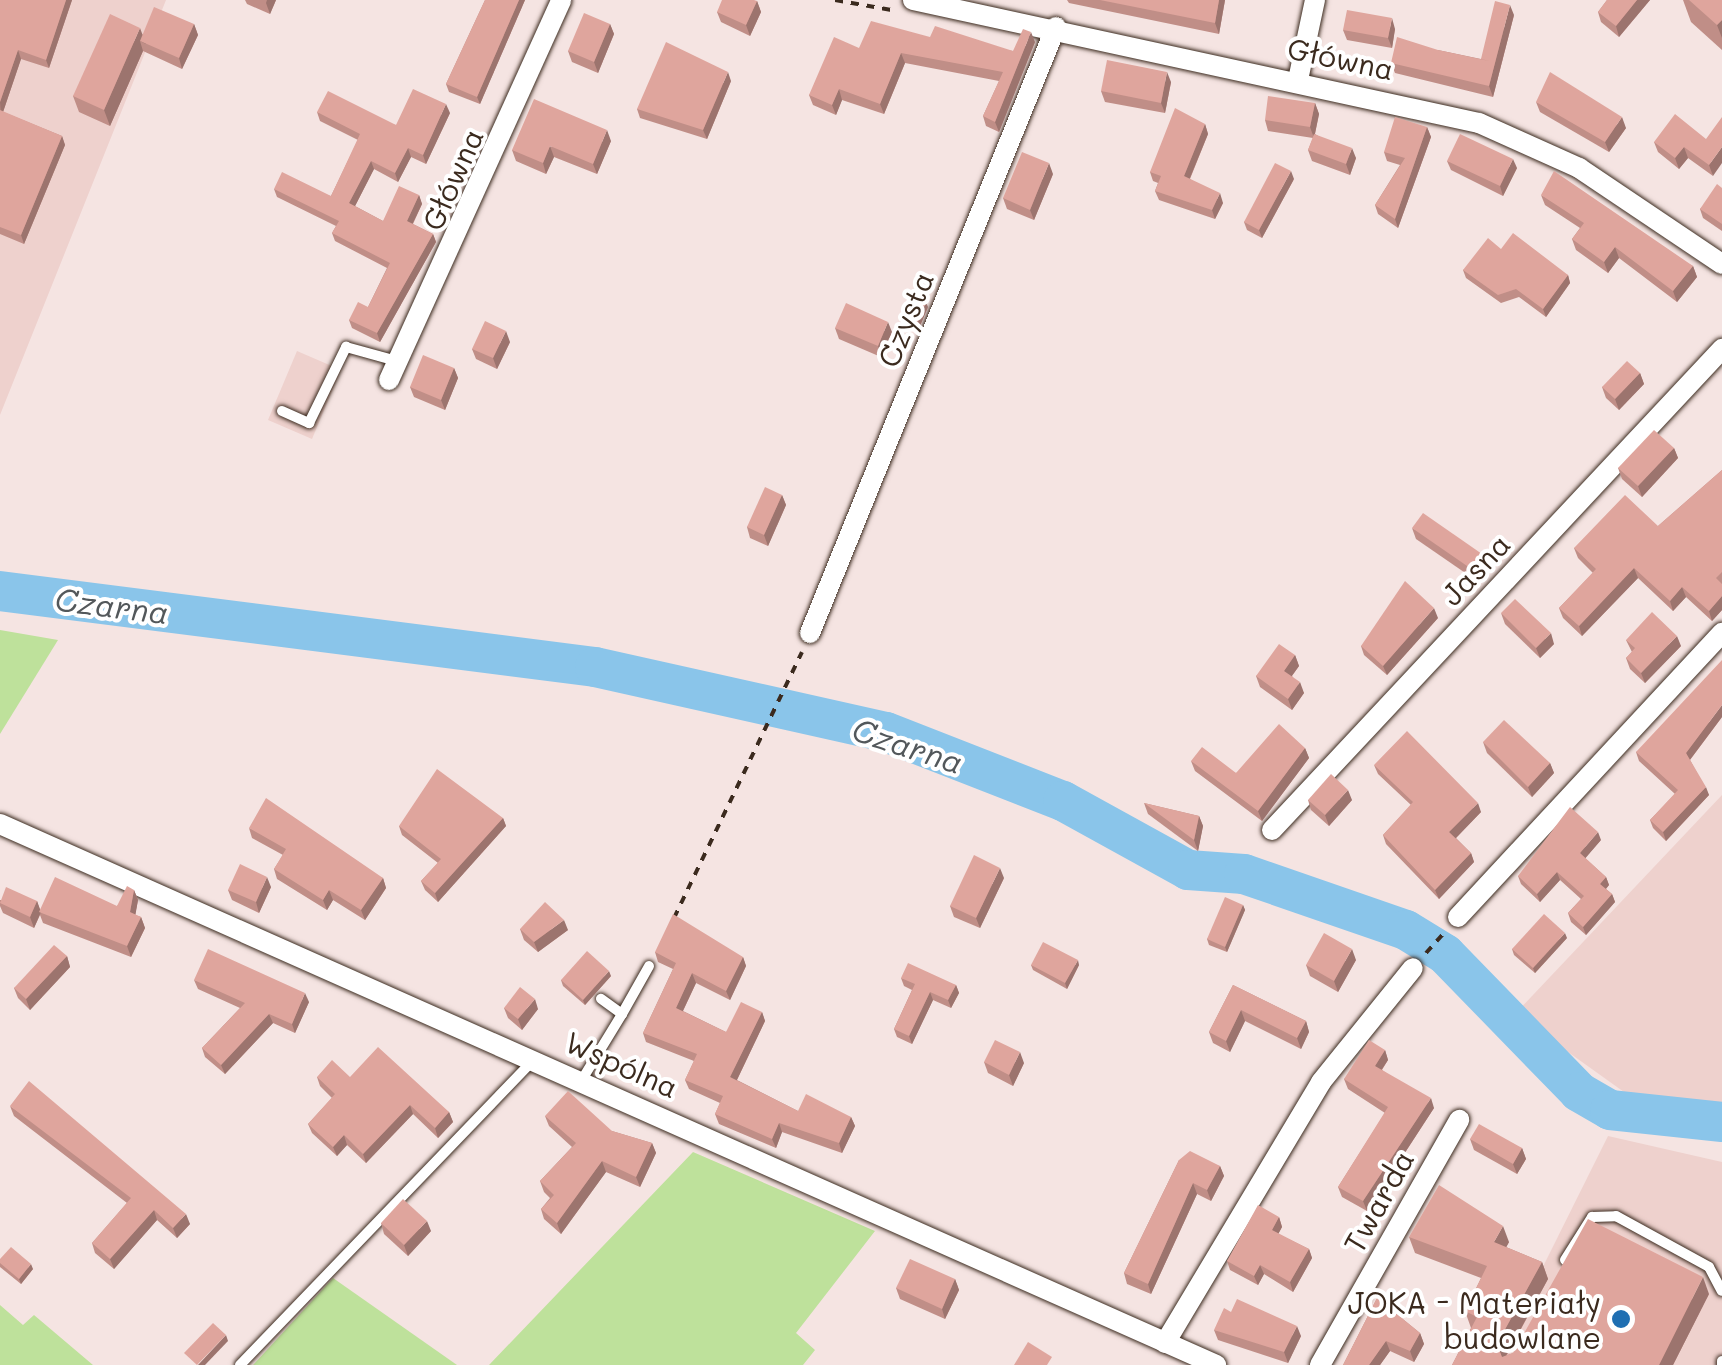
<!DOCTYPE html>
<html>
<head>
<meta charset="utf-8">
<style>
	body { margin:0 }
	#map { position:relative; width:1722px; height:1365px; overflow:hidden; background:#f5e4e2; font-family:Mali,sans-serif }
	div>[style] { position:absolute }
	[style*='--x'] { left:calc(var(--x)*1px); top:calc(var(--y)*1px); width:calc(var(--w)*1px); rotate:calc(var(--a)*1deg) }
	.built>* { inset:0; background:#eed1cd }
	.green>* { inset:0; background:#bee19b }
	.river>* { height:40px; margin:-20px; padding:0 20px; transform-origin:20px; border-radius:20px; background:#8ac5ea }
	.path>* { height:4px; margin-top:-2px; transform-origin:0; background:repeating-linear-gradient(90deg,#3b2a1e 0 8px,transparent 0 16px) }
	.roads { filter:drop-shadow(0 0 2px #3b2a1e) drop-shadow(0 0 2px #3b2a1e) }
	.lane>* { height:10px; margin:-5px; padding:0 5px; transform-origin:5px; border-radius:5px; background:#fff }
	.street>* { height:20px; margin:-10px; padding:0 10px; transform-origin:10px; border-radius:10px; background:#fff }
	.wall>* { inset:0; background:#c08e87 }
	.shaded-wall>* { inset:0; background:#9c746e }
	.building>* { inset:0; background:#dfa59d }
	.dots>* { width:28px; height:28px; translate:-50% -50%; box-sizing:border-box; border:5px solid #fff; border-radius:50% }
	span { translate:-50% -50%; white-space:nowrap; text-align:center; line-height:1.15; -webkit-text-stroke:8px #fff; paint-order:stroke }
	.street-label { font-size:30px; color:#3b2a1e }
	.poi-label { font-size:30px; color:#3b2a1e }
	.right { translate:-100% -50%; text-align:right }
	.water-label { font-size:32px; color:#53585b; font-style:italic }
</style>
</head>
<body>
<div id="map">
	<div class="built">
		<div style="clip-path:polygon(0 0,166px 0,0 415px)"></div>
		<div style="clip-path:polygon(297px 351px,341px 370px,312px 439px,268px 420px)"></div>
		<div style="clip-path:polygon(1722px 795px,1722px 1104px,1624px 1092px,1515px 1014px)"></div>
		<div style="clip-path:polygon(1608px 1136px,1722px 1162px,1722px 1365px,1494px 1365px)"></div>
	</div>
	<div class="green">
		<div style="clip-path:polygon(0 630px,58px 640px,0 734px)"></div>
		<div style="clip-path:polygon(693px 1152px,875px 1231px,796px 1333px,815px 1350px,803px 1365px,489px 1365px)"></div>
		<div style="clip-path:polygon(333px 1278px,457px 1365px,253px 1365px)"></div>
		<div style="clip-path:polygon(0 1305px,23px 1325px,34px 1315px,93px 1365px,0 1365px)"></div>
	</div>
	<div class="river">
		<div style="--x:0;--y:591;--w:600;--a:7.28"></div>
		<div style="--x:595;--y:667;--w:298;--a:12.6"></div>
		<div style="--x:886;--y:732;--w:190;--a:21.3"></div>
		<div style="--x:1063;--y:801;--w:143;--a:28.9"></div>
		<div style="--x:1188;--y:870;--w:56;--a:4.1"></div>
		<div style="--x:1244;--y:874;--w:171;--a:19.1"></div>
		<div style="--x:1406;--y:930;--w:46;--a:31.6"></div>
		<div style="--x:1445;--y:954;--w:192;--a:45.8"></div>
		<div style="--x:1579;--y:1092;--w:36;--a:30"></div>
		<div style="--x:1610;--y:1110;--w:113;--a:6.1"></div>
	</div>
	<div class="path">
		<div style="--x:835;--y:0;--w:63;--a:10.1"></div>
		<div style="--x:674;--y:918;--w:295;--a:-64.3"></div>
		<div style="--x:1426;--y:953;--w:25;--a:-48"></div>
	</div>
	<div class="roads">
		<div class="lane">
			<div style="--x:282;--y:411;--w:30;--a:24"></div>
			<div style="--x:309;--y:423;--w:85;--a:-64"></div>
			<div style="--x:346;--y:347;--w:53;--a:15.4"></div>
			<div style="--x:622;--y:1014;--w:55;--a:-60.6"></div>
			<div style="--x:583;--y:1078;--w:75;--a:-58.6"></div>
			<div style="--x:622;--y:1014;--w:26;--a:-144"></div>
			<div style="--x:1565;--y:1260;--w:51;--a:-57.9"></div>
			<div style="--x:1592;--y:1217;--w:24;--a:-2"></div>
			<div style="--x:1616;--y:1216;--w:106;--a:28.7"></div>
			<div style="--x:1709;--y:1267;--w:27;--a:62"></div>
			<div style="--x:240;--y:1365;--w:421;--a:-46.1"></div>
			<div style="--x:1722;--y:1365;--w:4;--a:-90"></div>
		</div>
		<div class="street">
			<div style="--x:913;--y:0;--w:579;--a:12.26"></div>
			<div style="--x:1479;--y:123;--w:110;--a:24.2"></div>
			<div style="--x:1579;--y:168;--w:172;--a:33.9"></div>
			<div style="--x:1298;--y:80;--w:82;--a:-78"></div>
			<div style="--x:389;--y:380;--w:417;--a:-65.6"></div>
			<div style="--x:810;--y:633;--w:654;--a:-67.91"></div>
			<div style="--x:0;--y:824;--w:1331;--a:23.98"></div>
			<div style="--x:1272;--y:830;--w:659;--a:-46.91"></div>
			<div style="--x:1458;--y:917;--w:388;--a:-47.1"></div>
			<div style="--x:1165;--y:1343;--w:304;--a:-59.1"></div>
			<div style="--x:1321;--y:1082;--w:146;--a:-51.1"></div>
			<div style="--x:1320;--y:1365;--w:282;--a:-60.4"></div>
		</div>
	</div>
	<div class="wall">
		<div style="clip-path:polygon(0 0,72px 0,49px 68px,21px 59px,3px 112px,62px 136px,65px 145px,24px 244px,0 234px)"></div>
		<div style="clip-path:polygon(245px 0,276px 0,270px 14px,247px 4px)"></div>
		<div style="clip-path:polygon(485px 0,525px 0,480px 104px,449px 92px,446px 84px)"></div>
		<div style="clip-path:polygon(1067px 0,1225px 0,1219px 34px,1069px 3px)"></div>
		<div style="clip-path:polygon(1607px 0,1650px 0,1619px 37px,1601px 22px,1598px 12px)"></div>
		<div style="clip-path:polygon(1683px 0,1722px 0,1722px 50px,1691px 22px)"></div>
		<div style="clip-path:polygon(757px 1px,761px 12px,750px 36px,721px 22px,717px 12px)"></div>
		<div style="clip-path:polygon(1514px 15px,1493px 97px,1395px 73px,1391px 63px,1438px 50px,1481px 59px)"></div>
		<div style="clip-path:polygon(194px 24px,198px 35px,182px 69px,143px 51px,110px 126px,79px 112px,73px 96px,143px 34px)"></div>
		<div style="clip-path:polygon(610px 24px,614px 34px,598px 73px,572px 62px,568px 51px)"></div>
		<div style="clip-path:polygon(1395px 29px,1392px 48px,1347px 40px,1343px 30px)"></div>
		<div style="clip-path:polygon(930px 37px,1013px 51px,1035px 42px,999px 132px,986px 126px,983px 116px,999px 81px,905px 63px,884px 114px,842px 100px,836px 115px,813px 105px,809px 95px,859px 48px)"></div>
		<div style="clip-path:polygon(731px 81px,707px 139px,640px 118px,637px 109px)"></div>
		<div style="clip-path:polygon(1171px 82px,1165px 113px,1105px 102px,1101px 91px)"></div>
		<div style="clip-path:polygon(1536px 102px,1626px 128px,1609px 152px,1540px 112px)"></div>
		<div style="clip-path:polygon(1315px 103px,1319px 114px,1315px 134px,1356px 158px,1350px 175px,1312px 161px,1308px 150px,1313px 138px,1268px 131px,1265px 120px)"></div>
		<div style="clip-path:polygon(317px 112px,396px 125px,450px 113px,426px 164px,411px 157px,398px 182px,374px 169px,355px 206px,383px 221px,419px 195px,422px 204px,413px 224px,433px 234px,436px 242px,380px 342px,352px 328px,349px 320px,368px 307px,387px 268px,335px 241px,332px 233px,336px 226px,277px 197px,274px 189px,331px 196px,358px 140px,320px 121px)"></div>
		<div style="clip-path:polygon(1205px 124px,1208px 134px,1190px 179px,1223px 203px,1215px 219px,1159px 200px,1155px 191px,1158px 183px,1153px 181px,1150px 172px)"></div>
		<div style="clip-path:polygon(1427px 127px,1431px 137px,1398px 228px,1378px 214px,1375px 205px,1400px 165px,1387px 161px,1384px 152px)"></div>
		<div style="clip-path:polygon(1706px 139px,1713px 176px,1688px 158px,1679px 169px,1658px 152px,1654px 142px)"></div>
		<div style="clip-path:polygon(611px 141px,597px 174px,554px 157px,546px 174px,516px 161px,512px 150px)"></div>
		<div style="clip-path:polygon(1447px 161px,1517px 168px,1503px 196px,1451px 170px)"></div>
		<div style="clip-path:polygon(1053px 174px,1034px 220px,1007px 209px,1003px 198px)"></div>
		<div style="clip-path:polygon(1294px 179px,1262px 238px,1247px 230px,1244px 222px)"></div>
		<div style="clip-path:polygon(1722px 188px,1722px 231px,1703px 218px,1700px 209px)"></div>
		<div style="clip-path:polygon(1541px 195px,1693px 266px,1697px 277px,1677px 302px,1619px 258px,1608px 273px,1576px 250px,1572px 239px,1580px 228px,1545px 205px)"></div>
		<div style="clip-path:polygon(1501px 249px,1568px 275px,1570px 283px,1546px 317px,1519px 297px,1501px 303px,1466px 278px,1463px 270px)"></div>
		<div style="clip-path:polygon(928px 307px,920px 326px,904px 319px,902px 314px)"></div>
		<div style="clip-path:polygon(835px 328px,892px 332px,881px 357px,839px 339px)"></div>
		<div style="clip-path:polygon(510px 342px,497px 369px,476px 359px,472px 349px)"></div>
		<div style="clip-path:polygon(454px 368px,458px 378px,445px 410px,414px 397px,410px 387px)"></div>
		<div style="clip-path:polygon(1640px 373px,1644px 384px,1619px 410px,1606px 398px,1602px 387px)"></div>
		<div style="clip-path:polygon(1674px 448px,1678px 458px,1642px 497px,1622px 479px,1618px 468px)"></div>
		<div style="clip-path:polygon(1722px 470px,1722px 610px,1712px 621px,1686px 597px,1673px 611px,1638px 578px,1582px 636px,1563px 618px,1559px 608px,1593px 573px,1578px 558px,1574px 548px,1658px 526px)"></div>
		<div style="clip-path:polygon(782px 495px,786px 505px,768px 546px,750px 538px,747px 527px)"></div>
		<div style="clip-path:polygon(1412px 528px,1486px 565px,1474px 579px,1416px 539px)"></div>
		<div style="clip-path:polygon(1501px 613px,1554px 644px,1540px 658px,1505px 624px)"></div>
		<div style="clip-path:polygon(1438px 618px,1387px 675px,1364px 655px,1361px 646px)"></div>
		<div style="clip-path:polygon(1626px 640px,1681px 646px,1645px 683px,1630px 669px,1626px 658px,1632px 652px)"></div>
		<div style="clip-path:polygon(1295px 655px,1299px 666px,1292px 676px,1304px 693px,1292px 710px,1260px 687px,1256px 676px)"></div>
		<div style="clip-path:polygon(1722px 717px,1690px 760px,1709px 795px,1666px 841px,1653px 828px,1650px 820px,1675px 794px,1639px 761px,1636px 752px)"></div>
		<div style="clip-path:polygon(1483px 742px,1550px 763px,1554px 773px,1532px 797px,1487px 753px)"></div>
		<div style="clip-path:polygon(1305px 748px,1309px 758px,1262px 821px,1195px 771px,1191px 761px,1236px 773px)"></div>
		<div style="clip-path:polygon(1374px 765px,1481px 812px,1456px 838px,1471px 853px,1474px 862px,1439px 899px,1386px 844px,1383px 835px,1411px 805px,1378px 774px)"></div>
		<div style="clip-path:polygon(1308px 800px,1352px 800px,1329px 826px,1311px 810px)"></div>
		<div style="clip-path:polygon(1144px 803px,1199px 816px,1203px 826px,1198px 851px,1148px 814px)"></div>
		<div style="clip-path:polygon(503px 818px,506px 826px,438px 902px,425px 890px,421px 881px,438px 863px,402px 835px,399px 826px)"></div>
		<div style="clip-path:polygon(249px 828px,383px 878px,386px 888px,365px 920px,333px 900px,327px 910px,277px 879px,274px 869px,283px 855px,252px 838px)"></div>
		<div style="clip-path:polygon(1601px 840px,1585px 858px,1606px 877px,1609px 885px,1606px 889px,1612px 894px,1615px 902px,1586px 935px,1571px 922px,1568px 913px,1581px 899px,1560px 880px,1540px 902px,1521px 884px,1518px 876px)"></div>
		<div style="clip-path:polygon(1004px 878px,980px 928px,954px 917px,950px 906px)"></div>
		<div style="clip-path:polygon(271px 887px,259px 913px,232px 900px,228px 890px)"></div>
		<div style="clip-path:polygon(134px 890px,138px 900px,135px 915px,141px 917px,145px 928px,131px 957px,43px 923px,40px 915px,34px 928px,3px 913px,0 906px,0 900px,37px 901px,40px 910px,117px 906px)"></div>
		<div style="clip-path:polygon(1243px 905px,1245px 910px,1227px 952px,1209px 945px,1207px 939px)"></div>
		<div style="clip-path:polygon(520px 929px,568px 930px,538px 952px,524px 940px)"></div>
		<div style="clip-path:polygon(1567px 938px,1535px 973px,1514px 955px,1512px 949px)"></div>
		<div style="clip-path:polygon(655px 952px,743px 957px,746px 966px,730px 1000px,696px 983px,683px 1011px,726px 1032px,762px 1012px,765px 1021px,737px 1080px,798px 1111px,851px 1117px,855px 1126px,842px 1153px,782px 1132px,776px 1148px,719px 1124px,715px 1114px,720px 1103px,689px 1089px,685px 1080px,694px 1061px,646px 1042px,643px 1033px,673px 969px,658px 962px)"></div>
		<div style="clip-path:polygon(67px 956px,70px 967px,30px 1010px,18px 998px,14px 988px)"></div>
		<div style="clip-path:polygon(1356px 960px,1338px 992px,1310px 976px,1306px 965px)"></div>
		<div style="clip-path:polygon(1031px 965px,1079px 965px,1067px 989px,1033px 970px)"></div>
		<div style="clip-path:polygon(611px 976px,585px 1005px,563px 986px,561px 980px)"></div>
		<div style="clip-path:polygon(901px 978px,956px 985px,959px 993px,951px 1008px,933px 1000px,912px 1044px,897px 1037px,894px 1029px,912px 990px,904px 986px)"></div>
		<div style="clip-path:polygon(194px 980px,309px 1002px,295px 1033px,273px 1023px,225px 1074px,205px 1057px,202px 1048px,240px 1008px,198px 989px)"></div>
		<div style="clip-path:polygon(1233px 985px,1306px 1021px,1309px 1032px,1301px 1049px,1245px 1021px,1230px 1052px,1213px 1043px,1209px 1032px)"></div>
		<div style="clip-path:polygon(504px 1008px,538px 1009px,522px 1030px,508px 1018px)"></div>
		<div style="clip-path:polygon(1385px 1050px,1388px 1060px,1382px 1070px,1434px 1108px,1367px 1211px,1342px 1197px,1338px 1187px,1385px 1113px,1348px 1089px,1344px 1079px)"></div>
		<div style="clip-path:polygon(984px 1062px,1024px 1063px,1013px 1086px,988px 1073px)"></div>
		<div style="clip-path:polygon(317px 1077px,350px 1077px,449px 1112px,453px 1122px,438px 1138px,413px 1114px,366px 1163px,347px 1145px,337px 1156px,312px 1133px,308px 1124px,332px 1098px,320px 1086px)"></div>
		<div style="clip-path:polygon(10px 1106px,190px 1224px,177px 1238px,157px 1220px,114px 1269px,95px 1253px,92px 1243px,127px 1203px,14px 1116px)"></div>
		<div style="clip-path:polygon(545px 1116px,612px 1131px,652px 1143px,656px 1153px,640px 1187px,606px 1172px,561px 1234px,544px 1219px,541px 1209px,550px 1198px,544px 1192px,540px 1181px,572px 1147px,549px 1126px)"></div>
		<div style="clip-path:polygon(1470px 1139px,1522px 1148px,1526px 1159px,1517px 1174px,1474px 1150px)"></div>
		<div style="clip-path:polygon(1179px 1160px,1220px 1166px,1224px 1176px,1211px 1201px,1197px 1194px,1151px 1294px,1127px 1284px,1124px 1273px)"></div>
		<div style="clip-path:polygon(1279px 1217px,1282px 1227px,1278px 1234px,1309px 1249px,1312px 1258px,1293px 1292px,1264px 1274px,1258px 1285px,1230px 1270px,1227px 1261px)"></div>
		<div style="clip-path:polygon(381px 1223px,431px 1231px,408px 1256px,384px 1234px)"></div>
		<div style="clip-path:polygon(1409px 1237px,1509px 1242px,1506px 1247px,1542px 1262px,1548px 1279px,1507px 1355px,1709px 1294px,1673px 1365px,1452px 1365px,1471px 1328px,1465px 1311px,1481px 1278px,1415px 1253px)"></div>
		<div style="clip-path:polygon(0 1259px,33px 1269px,21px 1284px,0 1267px)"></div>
		<div style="clip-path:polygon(955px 1279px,959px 1290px,945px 1319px,900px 1299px,896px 1288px)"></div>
		<div style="clip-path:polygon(1377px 1298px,1420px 1333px,1424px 1344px,1414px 1362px,1390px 1351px,1380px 1365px,1343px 1365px)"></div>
		<div style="clip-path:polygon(1214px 1330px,1301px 1336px,1288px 1363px,1218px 1340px)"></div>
	</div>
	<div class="shaded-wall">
		<div style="clip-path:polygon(66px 0,72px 0,49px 68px,46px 60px)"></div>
		<div style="clip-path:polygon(267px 0,276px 0,270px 14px,266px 3px)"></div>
		<div style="clip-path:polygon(519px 0,525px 0,480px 104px,477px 97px)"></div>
		<div style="clip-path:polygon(1219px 0,1225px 0,1219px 34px,1215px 23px)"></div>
		<div style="clip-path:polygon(1637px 0,1650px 0,1619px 37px,1616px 26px)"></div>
		<div style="clip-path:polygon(757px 1px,761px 12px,750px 36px,746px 25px)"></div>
		<div style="clip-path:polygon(1510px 5px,1514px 15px,1493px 97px,1489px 86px)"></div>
		<div style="clip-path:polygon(1392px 18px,1395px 29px,1392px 48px,1388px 38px)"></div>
		<div style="clip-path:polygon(1722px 20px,1722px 38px,1717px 25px)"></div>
		<div style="clip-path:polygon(194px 24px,198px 35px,182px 69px,179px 58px)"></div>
		<div style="clip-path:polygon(610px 24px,614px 34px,598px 73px,594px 62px)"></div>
		<div style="clip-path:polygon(140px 28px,146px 44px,140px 41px,143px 51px,110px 126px,104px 110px)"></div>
		<div style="clip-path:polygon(1031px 32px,1035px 42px,999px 132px,995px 122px)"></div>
		<div style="clip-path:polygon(18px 50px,21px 59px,1px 118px,0 102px)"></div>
		<div style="clip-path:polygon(901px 53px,905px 63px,884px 114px,880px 104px)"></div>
		<div style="clip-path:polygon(728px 72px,731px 81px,707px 139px,703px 130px)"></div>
		<div style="clip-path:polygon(1167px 72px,1171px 82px,1165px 113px,1161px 103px)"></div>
		<div style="clip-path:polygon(839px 89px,842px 100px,836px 115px,832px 105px)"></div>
		<div style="clip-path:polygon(1315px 103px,1319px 114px,1314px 138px,1310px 127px)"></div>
		<div style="clip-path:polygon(446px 104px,450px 113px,426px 164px,423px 155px)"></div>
		<div style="clip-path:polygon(1622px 117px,1626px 128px,1609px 152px,1605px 142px)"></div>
		<div style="clip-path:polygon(1205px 124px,1208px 134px,1187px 185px,1184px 176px)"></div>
		<div style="clip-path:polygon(1427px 127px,1431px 137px,1398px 228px,1395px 219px)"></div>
		<div style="clip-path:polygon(607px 130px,611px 141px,597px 174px,593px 164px)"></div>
		<div style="clip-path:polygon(62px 136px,65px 145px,24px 244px,21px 235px)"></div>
		<div style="clip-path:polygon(550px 146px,554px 157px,546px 174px,543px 163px)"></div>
		<div style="clip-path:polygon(1684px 147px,1688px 158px,1679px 169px,1675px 158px)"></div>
		<div style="clip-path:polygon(1722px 147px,1722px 163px,1713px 176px,1709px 165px)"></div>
		<div style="clip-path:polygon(408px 148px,411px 157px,398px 182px,395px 173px)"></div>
		<div style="clip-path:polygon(1352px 148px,1356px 158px,1350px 175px,1346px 164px)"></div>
		<div style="clip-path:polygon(1513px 159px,1517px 168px,1503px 196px,1500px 186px)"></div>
		<div style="clip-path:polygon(371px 161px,374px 169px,352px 212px,349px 203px)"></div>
		<div style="clip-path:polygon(1049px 163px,1053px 174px,1034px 220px,1030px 210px)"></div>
		<div style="clip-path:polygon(1291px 171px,1294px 179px,1262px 238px,1259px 230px)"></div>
		<div style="clip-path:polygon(1220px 193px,1223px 203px,1215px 219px,1212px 210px)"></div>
		<div style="clip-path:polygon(419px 195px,422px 204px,410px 229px,407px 221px)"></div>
		<div style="clip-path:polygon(433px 234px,436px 242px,380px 342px,377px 333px)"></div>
		<div style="clip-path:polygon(1615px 247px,1619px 258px,1608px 273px,1604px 262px)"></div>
		<div style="clip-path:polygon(1693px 266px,1697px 277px,1677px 302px,1673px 291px)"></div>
		<div style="clip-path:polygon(1568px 275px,1570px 283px,1546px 317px,1543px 309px)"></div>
		<div style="clip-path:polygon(926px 302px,928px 307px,920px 326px,918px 321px)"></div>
		<div style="clip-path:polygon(888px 322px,892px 332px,881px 357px,878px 346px)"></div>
		<div style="clip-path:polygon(506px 331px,510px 342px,497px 369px,493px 358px)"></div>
		<div style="clip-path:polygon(454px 368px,458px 378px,445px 410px,441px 400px)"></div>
		<div style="clip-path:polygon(1640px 373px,1644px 384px,1619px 410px,1615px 399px)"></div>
		<div style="clip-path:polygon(1674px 448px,1678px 458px,1642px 497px,1638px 486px)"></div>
		<div style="clip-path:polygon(782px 495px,786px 505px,768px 546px,764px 535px)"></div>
		<div style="clip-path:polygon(1482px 554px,1486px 565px,1474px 579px,1470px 568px)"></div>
		<div style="clip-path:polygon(1634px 568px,1638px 578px,1582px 636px,1579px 626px)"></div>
		<div style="clip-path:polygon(1682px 587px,1686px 597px,1673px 611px,1670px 601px)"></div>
		<div style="clip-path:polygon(1722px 596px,1722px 610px,1712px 621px,1709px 611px)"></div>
		<div style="clip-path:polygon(1434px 608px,1438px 618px,1387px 675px,1383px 666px)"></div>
		<div style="clip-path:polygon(1551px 633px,1554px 644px,1540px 658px,1536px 648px)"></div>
		<div style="clip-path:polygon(1677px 636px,1681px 646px,1645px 683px,1641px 673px)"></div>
		<div style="clip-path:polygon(1295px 655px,1299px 666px,1288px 681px,1284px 671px)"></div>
		<div style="clip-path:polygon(1300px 682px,1304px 693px,1292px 710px,1288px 699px)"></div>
		<div style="clip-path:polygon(1722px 705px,1722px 717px,1689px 761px,1686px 753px)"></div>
		<div style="clip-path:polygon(1305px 748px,1309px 758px,1262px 821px,1258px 811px)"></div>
		<div style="clip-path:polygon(1550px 763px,1554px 773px,1532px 797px,1528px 787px)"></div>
		<div style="clip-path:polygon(1706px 787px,1709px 795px,1666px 841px,1663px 832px)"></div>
		<div style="clip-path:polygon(1348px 790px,1352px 800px,1329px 826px,1325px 815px)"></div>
		<div style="clip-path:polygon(1478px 803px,1481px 812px,1453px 841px,1449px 832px)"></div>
		<div style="clip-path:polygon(1199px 816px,1203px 826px,1198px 851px,1194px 840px)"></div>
		<div style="clip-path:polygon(503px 818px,506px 826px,438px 902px,435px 893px)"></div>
		<div style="clip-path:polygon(1598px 832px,1601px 840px,1583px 861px,1580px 853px)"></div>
		<div style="clip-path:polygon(1471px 853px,1474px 862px,1439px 899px,1435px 890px)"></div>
		<div style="clip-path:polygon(1000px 868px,1004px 878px,980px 928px,976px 918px)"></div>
		<div style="clip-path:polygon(1557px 872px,1560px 880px,1540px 902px,1537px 894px)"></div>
		<div style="clip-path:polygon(267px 877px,271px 887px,259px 913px,256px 902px)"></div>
		<div style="clip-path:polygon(1606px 877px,1609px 885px,1603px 892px,1600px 884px)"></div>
		<div style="clip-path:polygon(383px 878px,386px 888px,365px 920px,361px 910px)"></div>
		<div style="clip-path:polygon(134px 890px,138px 900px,134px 923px,130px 912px)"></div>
		<div style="clip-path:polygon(329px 890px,333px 900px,327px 910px,323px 900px)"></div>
		<div style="clip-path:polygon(1612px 894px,1615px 902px,1586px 935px,1583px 927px)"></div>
		<div style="clip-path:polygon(37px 901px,41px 912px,34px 928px,30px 917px)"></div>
		<div style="clip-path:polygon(1243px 905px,1245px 910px,1227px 952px,1225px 947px)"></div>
		<div style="clip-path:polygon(141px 917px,145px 928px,131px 957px,127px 946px)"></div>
		<div style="clip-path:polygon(564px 920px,568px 930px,538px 952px,534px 942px)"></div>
		<div style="clip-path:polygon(1565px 933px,1567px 938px,1535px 973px,1533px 968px)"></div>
		<div style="clip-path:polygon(1352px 949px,1356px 960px,1338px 992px,1334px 981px)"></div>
		<div style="clip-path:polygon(67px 956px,70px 967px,30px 1010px,26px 999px)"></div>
		<div style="clip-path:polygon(743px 957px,746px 966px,730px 1000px,726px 991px)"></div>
		<div style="clip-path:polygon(1078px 960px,1079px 965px,1067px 989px,1065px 983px)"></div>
		<div style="clip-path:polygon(609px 971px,611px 976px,585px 1005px,583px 1000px)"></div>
		<div style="clip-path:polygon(692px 973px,696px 983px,680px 1017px,676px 1008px)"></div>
		<div style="clip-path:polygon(956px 985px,959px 993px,951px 1008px,948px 1000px)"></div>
		<div style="clip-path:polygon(930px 992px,933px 1000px,912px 1044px,909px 1036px)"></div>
		<div style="clip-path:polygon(305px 993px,309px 1002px,295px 1033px,292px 1024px)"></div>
		<div style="clip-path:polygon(535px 999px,538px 1009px,522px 1030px,518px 1019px)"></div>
		<div style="clip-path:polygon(1241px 1010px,1245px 1021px,1230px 1052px,1226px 1041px)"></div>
		<div style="clip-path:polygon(762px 1012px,765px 1021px,734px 1086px,730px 1077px)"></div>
		<div style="clip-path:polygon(269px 1014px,273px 1023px,225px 1074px,221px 1065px)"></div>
		<div style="clip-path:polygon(1306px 1021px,1309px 1032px,1301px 1049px,1297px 1038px)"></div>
		<div style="clip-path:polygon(1385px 1050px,1388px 1060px,1378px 1075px,1375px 1066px)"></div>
		<div style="clip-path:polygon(1020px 1052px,1024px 1063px,1013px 1086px,1009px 1075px)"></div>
		<div style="clip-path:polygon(1431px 1098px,1434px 1108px,1367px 1211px,1363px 1201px)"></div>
		<div style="clip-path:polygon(410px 1105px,413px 1114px,366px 1163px,363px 1154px)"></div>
		<div style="clip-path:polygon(449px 1112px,453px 1122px,438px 1138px,435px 1128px)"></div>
		<div style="clip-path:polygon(851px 1117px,855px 1126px,842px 1153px,839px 1143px)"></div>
		<div style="clip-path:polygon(779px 1123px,782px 1132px,776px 1148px,772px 1139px)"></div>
		<div style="clip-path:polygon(344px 1135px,347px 1145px,337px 1156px,333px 1147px)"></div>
		<div style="clip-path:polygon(652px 1143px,656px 1153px,640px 1187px,636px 1177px)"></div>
		<div style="clip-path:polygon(1522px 1148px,1526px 1159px,1517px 1174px,1513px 1164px)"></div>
		<div style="clip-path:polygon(602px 1161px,606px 1172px,561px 1234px,557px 1223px)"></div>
		<div style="clip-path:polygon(1220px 1166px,1224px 1176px,1211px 1201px,1207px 1190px)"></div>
		<div style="clip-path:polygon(1193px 1183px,1197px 1194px,1151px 1294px,1148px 1284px)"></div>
		<div style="clip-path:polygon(154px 1210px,157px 1220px,114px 1269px,110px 1259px)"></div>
		<div style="clip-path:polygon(186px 1214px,190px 1224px,177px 1238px,173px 1228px)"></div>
		<div style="clip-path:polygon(1279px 1217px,1282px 1227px,1275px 1240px,1272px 1230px)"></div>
		<div style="clip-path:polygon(427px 1221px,431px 1231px,408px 1256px,404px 1245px)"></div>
		<div style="clip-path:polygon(1503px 1226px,1509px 1242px,1500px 1259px,1494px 1242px)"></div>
		<div style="clip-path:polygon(1309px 1249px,1312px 1258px,1293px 1292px,1290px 1282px)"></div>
		<div style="clip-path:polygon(1542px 1262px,1548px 1279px,1503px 1361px,1497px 1344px)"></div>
		<div style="clip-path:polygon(31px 1264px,33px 1269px,21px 1284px,19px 1279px)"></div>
		<div style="clip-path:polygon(1260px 1265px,1264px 1274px,1258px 1285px,1254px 1276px)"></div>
		<div style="clip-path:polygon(1703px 1277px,1709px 1294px,1673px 1365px,1659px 1365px)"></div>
		<div style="clip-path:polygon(955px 1279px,959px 1290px,945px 1319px,942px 1309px)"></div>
		<div style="clip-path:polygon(1297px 1326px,1301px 1336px,1288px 1363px,1284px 1352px)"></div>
		<div style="clip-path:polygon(1420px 1333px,1424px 1344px,1414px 1362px,1410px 1351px)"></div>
		<div style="clip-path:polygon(226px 1335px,228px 1341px,205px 1365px,198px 1365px)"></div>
		<div style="clip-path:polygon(1386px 1341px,1390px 1351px,1380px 1365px,1369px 1365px)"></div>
	</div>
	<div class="building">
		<div style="clip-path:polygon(0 0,66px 0,46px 60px,18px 50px,0 102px)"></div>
		<div style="clip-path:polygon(485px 0,519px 0,477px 97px,446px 84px)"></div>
		<div style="clip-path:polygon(722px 0,754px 0,757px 1px,746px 25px,717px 12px)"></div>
		<div style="clip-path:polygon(1100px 0,1219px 0,1215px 23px)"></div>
		<div style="clip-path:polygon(1607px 0,1637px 0,1616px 26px,1598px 12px)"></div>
		<div style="clip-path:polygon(1689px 0,1722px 0,1722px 20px,1717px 25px)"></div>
		<div style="clip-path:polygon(1495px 1px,1510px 5px,1489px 86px,1391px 63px,1397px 37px,1438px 50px,1489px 61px,1481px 59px)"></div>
		<div style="clip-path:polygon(154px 7px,194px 24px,179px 58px,140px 41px)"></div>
		<div style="clip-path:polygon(1347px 10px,1392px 18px,1388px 38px,1343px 30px)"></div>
		<div style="clip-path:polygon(584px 13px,610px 24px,594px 62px,568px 51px)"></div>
		<div style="clip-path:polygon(110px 14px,140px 28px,104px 110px,73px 96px)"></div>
		<div style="clip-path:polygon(871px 21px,930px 37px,935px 26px,1013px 51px,1023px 29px,1031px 32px,995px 122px,983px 116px,1003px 72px,901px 53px,880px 104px,839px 89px,832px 105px,809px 95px,834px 37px,859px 48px)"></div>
		<div style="clip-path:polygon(666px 42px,728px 72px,703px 130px,637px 109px)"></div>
		<div style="clip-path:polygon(1107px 60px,1167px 72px,1161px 103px,1101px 91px)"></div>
		<div style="clip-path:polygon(1550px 72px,1622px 117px,1605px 142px,1536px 102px)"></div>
		<div style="clip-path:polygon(413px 89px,446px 104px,423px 155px,408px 148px,395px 173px,371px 161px,349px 203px,383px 221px,399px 186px,419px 195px,407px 221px,433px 234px,377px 333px,349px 320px,358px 302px,368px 307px,390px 263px,332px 233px,339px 221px,274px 189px,282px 172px,331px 196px,360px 134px,317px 112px,328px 91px,396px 125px)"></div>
		<div style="clip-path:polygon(1268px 96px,1315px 103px,1310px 127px,1265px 120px)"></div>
		<div style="clip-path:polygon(534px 99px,607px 130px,593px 164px,550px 146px,543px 163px,512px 150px)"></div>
		<div style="clip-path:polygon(1175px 108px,1205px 124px,1184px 176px,1220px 193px,1212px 210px,1155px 191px,1161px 176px,1150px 172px)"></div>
		<div style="clip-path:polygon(0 110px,62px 136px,21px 235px,0 227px)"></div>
		<div style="clip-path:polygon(1675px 114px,1706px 139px,1722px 117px,1722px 147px,1709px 165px,1684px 147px,1675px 158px,1654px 142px)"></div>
		<div style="clip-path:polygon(1395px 117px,1427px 127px,1395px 219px,1375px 205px,1405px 158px,1384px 152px)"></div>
		<div style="clip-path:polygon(1314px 134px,1352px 148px,1346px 164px,1308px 150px)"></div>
		<div style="clip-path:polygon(1460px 134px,1513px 159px,1500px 186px,1447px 161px)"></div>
		<div style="clip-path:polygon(1022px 152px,1049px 163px,1030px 210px,1003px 198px)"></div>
		<div style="clip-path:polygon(1275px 163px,1291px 171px,1259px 230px,1244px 222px)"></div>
		<div style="clip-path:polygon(1554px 171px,1693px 266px,1673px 291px,1615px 247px,1604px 262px,1572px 239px,1584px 223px,1541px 195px)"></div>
		<div style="clip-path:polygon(1717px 184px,1722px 188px,1722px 224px,1700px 209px)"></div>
		<div style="clip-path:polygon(1513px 233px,1568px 275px,1543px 309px,1516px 289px,1498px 295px,1463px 270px,1488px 238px,1501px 249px)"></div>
		<div style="clip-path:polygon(910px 295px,926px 302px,918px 321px,902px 314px)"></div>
		<div style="clip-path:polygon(846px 303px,888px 322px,878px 346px,835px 328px)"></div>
		<div style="clip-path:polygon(485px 321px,506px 331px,493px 358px,472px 349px)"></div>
		<div style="clip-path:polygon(423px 355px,454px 368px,441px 400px,410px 387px)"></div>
		<div style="clip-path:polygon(1627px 361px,1640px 373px,1615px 399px,1602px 387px)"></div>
		<div style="clip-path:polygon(1654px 430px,1674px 448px,1638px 486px,1618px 468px)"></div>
		<div style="clip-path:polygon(1722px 470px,1722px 572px,1716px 578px,1722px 584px,1722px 596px,1709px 611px,1682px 587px,1670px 601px,1634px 568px,1579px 626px,1559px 608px,1596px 569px,1574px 548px,1625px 495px,1658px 526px)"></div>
		<div style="clip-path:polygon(765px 487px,782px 495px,764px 535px,747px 527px)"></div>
		<div style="clip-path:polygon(1423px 513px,1482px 554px,1470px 568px,1412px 528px)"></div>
		<div style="clip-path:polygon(1405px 581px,1434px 608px,1383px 666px,1361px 646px)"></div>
		<div style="clip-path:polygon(1515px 599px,1551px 633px,1536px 648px,1501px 613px)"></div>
		<div style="clip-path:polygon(1652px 612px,1677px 636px,1641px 673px,1626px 658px,1635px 648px,1626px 640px)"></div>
		<div style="clip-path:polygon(1279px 644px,1295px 655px,1284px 671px,1300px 682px,1288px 699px,1256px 676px)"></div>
		<div style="clip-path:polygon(1722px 660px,1722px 705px,1686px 753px,1706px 787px,1663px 832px,1650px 820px,1678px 790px,1636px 752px)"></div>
		<div style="clip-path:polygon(1504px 720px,1550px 763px,1528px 787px,1483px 742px)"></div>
		<div style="clip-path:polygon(1279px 724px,1305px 748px,1258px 811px,1191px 761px,1202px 747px,1236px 773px)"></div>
		<div style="clip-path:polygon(1407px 731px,1478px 803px,1449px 832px,1471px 853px,1435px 890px,1383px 835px,1413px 802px,1374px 765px)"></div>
		<div style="clip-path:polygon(437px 769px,503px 818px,435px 893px,421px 881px,441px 859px,399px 826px)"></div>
		<div style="clip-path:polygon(1331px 774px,1348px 790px,1325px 815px,1308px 800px)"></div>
		<div style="clip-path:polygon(266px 798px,383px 878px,361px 910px,329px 890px,323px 900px,274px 869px,286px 849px,249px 828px)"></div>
		<div style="clip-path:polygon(1144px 803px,1199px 816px,1194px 840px)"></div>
		<div style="clip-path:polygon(1570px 807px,1598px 832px,1580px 853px,1606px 877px,1600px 884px,1612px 894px,1583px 927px,1568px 913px,1584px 896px,1557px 872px,1537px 894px,1518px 876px)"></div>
		<div style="clip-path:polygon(974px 855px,1000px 868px,976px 918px,950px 906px)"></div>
		<div style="clip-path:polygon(240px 864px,267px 877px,256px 902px,228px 890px)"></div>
		<div style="clip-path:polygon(55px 877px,117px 906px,127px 886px,134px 890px,130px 912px,141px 917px,127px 946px,39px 912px)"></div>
		<div style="clip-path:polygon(6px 887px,37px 901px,30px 917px,0 903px)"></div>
		<div style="clip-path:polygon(1225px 897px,1243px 905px,1225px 947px,1207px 939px)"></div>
		<div style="clip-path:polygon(545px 902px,564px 920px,534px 942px,520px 929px)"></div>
		<div style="clip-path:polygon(673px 914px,743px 957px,726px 991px,692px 973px,676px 1008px,726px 1032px,741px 1002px,762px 1012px,730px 1077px,798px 1111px,806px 1094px,851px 1117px,839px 1143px,779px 1123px,772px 1139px,715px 1114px,723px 1096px,685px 1080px,697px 1054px,643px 1033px,676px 963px,655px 952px)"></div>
		<div style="clip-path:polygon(1544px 914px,1565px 933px,1533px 968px,1512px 949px)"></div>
		<div style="clip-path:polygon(1324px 933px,1352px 949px,1334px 981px,1306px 965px)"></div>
		<div style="clip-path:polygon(1043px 942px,1078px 960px,1065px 983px,1031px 965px)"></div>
		<div style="clip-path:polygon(54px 945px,67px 956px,26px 999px,14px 988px)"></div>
		<div style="clip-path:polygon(208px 949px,305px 993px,292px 1024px,269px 1014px,221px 1065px,202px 1048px,245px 1003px,194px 980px)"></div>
		<div style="clip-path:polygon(587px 951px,609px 971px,583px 1000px,561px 980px)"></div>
		<div style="clip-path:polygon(908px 963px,956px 985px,948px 1000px,930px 992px,909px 1036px,894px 1029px,915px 984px,901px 978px)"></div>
		<div style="clip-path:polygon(1233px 985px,1306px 1021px,1297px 1038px,1241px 1010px,1226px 1041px,1209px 1032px)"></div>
		<div style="clip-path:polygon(520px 987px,535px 999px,518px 1019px,504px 1008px)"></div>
		<div style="clip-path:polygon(995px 1040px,1020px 1052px,1009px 1075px,984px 1062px)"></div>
		<div style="clip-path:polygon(1369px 1040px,1385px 1050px,1375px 1066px,1431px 1098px,1363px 1201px,1338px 1187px,1388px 1107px,1344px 1079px)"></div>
		<div style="clip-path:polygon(378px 1047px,449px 1112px,435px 1128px,410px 1105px,363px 1154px,344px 1135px,333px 1147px,308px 1124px,335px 1094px,317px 1077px,332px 1060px,350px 1077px)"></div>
		<div style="clip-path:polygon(29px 1081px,186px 1214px,173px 1228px,154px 1210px,110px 1259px,92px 1243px,131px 1198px,10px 1106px)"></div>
		<div style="clip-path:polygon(568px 1091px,612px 1131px,652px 1143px,636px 1177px,602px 1161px,557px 1223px,541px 1209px,554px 1195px,540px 1181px,576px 1143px,545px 1116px)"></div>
		<div style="clip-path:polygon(1479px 1124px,1522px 1148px,1513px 1164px,1470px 1139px)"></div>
		<div style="clip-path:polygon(1190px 1151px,1220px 1166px,1207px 1190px,1193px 1183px,1148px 1284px,1124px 1273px,1179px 1160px)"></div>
		<div style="clip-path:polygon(1439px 1185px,1503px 1226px,1494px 1242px,1542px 1262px,1497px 1344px,1502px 1357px,1513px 1353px,1588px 1219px,1703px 1277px,1659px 1365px,1452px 1365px,1477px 1317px,1465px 1311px,1487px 1266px,1409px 1237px)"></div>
		<div style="clip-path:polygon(403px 1199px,427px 1221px,404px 1245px,381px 1223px)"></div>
		<div style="clip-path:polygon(1258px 1205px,1279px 1217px,1272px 1230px,1309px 1249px,1290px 1282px,1260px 1265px,1254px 1276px,1227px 1261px)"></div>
		<div style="clip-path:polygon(11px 1247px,31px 1264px,19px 1279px,0 1263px,0 1259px)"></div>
		<div style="clip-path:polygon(910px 1259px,955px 1279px,942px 1309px,896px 1288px)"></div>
		<div style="clip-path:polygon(1377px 1298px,1420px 1333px,1410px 1351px,1386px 1341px,1369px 1365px,1343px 1365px)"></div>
		<div style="clip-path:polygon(1237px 1299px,1297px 1326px,1284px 1352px,1214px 1330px,1224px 1308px,1231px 1312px)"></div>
		<div style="clip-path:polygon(213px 1323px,226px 1335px,197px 1365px,184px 1353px)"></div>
		<div style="clip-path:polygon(1028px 1342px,1052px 1357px,1047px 1365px,1014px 1365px)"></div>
	</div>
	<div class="dots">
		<div style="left:1621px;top:1319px;background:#1f6fb2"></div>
	</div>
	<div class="street-label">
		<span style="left:1341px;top:58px;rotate:12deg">Główna</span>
		<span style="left:452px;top:179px;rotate:-66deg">Główna</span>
		<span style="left:905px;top:319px;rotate:-68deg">Czysta</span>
		<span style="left:1475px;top:569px;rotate:-47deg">Jasna</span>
		<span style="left:622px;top:1064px;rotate:24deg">Wspólna</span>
		<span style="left:1378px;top:1201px;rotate:-61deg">Twarda</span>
	</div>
	<div class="poi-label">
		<span class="right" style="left:1601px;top:1319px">JOKA - Materiały<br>budowlane</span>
	</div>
	<div class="water-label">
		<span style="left:112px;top:605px;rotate:7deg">Czarna</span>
		<span style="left:908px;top:745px;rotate:18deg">Czarna</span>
	</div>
</div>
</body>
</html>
